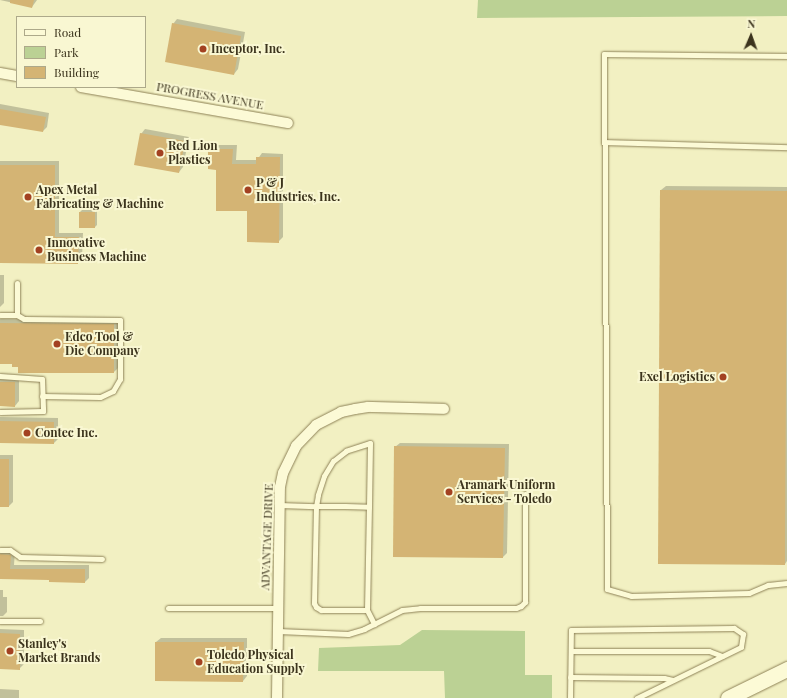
<!DOCTYPE html>
<html>
<head>
<meta charset="utf-8">
<style>
	body { margin:0 }
	#map { position:relative; width:787px; height:698px; overflow:hidden; background:#f2f0c2; font-family:"Playfair Display",serif }
	div>[style] { position:absolute }
	[style*='--x'] { left:calc(var(--x)*1px); top:calc(var(--y)*1px); width:calc(var(--w)*1px); rotate:calc(var(--a)*1deg) }
	.green>* { inset:0; background:#bbd194 }
	.shadow>* { inset:0; background:#0003 }
	.building>* { inset:0; background:#d4b474 }
	.roads { filter:drop-shadow(0 0 1px #8e8257) drop-shadow(0 0 1px #8e8257) }
	.lane>* { height:5px; margin:-2.5px; padding:0 2.5px; transform-origin:2.5px; border-radius:2.5px; background:#fcfad6 }
	.street>* { height:10px; margin:-5px; padding:0 5px; transform-origin:5px; border-radius:5px; background:#fcfad6 }
	.secondary>* { height:15px; margin:-7.5px; padding:0 7.5px; transform-origin:7.5px; border-radius:7.5px; background:#fcfad6 }
	.dots>* { width:11px; height:11px; translate:-50% -50%; box-sizing:border-box; border:2px solid #f9f7d2; border-radius:50% }
	span { translate:-50% -50%; white-space:nowrap; text-align:center; line-height:1.15; -webkit-text-stroke:4px #f9f7d2; paint-order:stroke }
	.poi-label { font-size:12px; color:#3c341d; font-weight:700 }
	.left { translate:0 -50%; text-align:left }
	.right { translate:-100% -50%; text-align:right }
	.street-label { font-size:12px; color:#3c341d }
	.legend { position:absolute; left:16px; top:16px; width:130px; height:72px; box-sizing:border-box; background:#f9f7d2; border:1px solid #ada98a; margin:0; padding:5px 7px; list-style:none; font-size:12px; color:#3c341d }
	.legend li { display:flex; align-items:center; gap:8px; height:20px }
	.legend b { width:20px; border:1px solid #ada98a }
	.north { position:absolute; left:731px; top:16px; width:40px; height:40px; -webkit-text-stroke:3px #f9f7d2; paint-order:stroke; rotate:2deg; font-size:11px; font-weight:700; line-height:16px; text-align:center; color:#3c341d }
	.north::after { content:''; display:block; margin:auto; width:14px; height:18px; background:#3c341d; clip-path:polygon(50% 0,100% 100%,50% 72%,0 100%) }
</style>
</head>
<body>
<div id="map">
	<div class="green">
		<div style="clip-path:polygon(478px 0,787px 0,787px 16px,477px 18px)"></div>
		<div style="clip-path:polygon(422px 630px,525px 631px,525px 675px,552px 675px,552px 698px,445px 698px,444px 671px,318px 671px,319px 648px,400px 645px)"></div>
	</div>
	<div class="shadow">
		<div style="clip-path:polygon(0 0,37px 0,32px 7px)"></div>
		<div style="clip-path:polygon(177px 19px,245px 32px,238px 69px,234px 74px,173px 24px)"></div>
		<div style="clip-path:polygon(0 104px,49px 113px,47px 127px,43px 131px,0 124px)"></div>
		<div style="clip-path:polygon(145px 129px,189px 137px,183px 167px,179px 172px,141px 134px)"></div>
		<div style="clip-path:polygon(213px 145px,237px 145px,236px 160px,257px 160px,262px 153px,283px 154px,283px 237px,278px 242px,248px 210px,217px 169px,209px 149px)"></div>
		<div style="clip-path:polygon(0 161px,59px 161px,59px 233px,83px 233px,82px 258px,78px 263px,0 262px)"></div>
		<div style="clip-path:polygon(666px 186px,787px 187px,787px 561px,785px 564px,661px 190px)"></div>
		<div style="clip-path:polygon(82px 210px,97px 210px,97px 225px,95px 227px,80px 227px,80px 212px)"></div>
		<div style="clip-path:polygon(0 275px,4px 275px,4px 303px,0 307px)"></div>
		<div style="clip-path:polygon(0 319px,118px 320px,118px 368px,114px 372px,19px 366px,13px 363px,0 363px)"></div>
		<div style="clip-path:polygon(0 378px,19px 378px,19px 401px,15px 406px,0 405px)"></div>
		<div style="clip-path:polygon(0 417px,58px 418px,58px 439px,54px 443px,0 442px)"></div>
		<div style="clip-path:polygon(400px 443px,509px 444px,507px 553px,503px 557px,395px 447px)"></div>
		<div style="clip-path:polygon(0 455px,13px 455px,13px 502px,9px 506px,0 506px)"></div>
		<div style="clip-path:polygon(0 550px,15px 551px,14px 565px,89px 565px,89px 578px,85px 582px,50px 579px,0 578px)"></div>
		<div style="clip-path:polygon(0 590px,3px 590px,3px 597px,7px 597px,7px 612px,3px 616px,0 616px)"></div>
		<div style="clip-path:polygon(0 629px,24px 630px,24px 664px,19px 669px,0 668px)"></div>
		<div style="clip-path:polygon(161px 638px,247px 638px,247px 676px,243px 681px,156px 642px)"></div>
		<div style="clip-path:polygon(0 689px,19px 690px,19px 698px,0 698px)"></div>
	</div>
	<div class="building">
		<div style="clip-path:polygon(10px 0,34px 0,32px 8px,10px 3px)"></div>
		<div style="clip-path:polygon(172px 23px,241px 36px,234px 75px,165px 62px)"></div>
		<div style="clip-path:polygon(0 109px,46px 117px,43px 132px,0 125px)"></div>
		<div style="clip-path:polygon(140px 133px,185px 141px,179px 173px,134px 165px)"></div>
		<div style="clip-path:polygon(208px 149px,233px 149px,232px 164px,256px 164px,256px 157px,280px 157px,279px 243px,247px 242px,247px 211px,216px 211px,216px 170px,208px 169px)"></div>
		<div style="clip-path:polygon(0 165px,55px 165px,55px 237px,79px 237px,78px 264px,0 263px)"></div>
		<div style="clip-path:polygon(660px 190px,787px 191px,785px 565px,658px 564px)"></div>
		<div style="clip-path:polygon(79px 212px,95px 212px,95px 228px,79px 228px)"></div>
		<div style="clip-path:polygon(0 323px,114px 324px,114px 373px,18px 373px,18px 367px,12px 367px,12px 364px,0 364px)"></div>
		<div style="clip-path:polygon(0 382px,15px 382px,15px 407px,0 406px)"></div>
		<div style="clip-path:polygon(0 421px,54px 422px,54px 444px,0 443px)"></div>
		<div style="clip-path:polygon(394px 446px,505px 448px,503px 558px,393px 557px)"></div>
		<div style="clip-path:polygon(0 459px,9px 459px,9px 507px,0 507px)"></div>
		<div style="clip-path:polygon(0 554px,11px 555px,10px 569px,85px 569px,85px 583px,49px 582px,49px 580px,0 579px)"></div>
		<div style="clip-path:polygon(0 633px,20px 634px,20px 670px,0 669px)"></div>
		<div style="clip-path:polygon(155px 642px,244px 642px,243px 682px,155px 681px)"></div>
	</div>
	<div class="roads">
		<div class="lane">
			<div style="--x:787;--y:56;--w:183;--a:-179.4"></div>
			<div style="--x:604;--y:54;--w:535;--a:89.68"></div>
			<div style="--x:607;--y:589;--w:25;--a:16"></div>
			<div style="--x:631;--y:596;--w:118;--a:-1.5"></div>
			<div style="--x:749;--y:593;--w:21;--a:-23"></div>
			<div style="--x:768;--y:585;--w:19;--a:-6"></div>
			<div style="--x:605;--y:142;--w:182;--a:1.6"></div>
			<div style="--x:17;--y:283;--w:32;--a:90"></div>
			<div style="--x:17;--y:315;--w:8;--a:30"></div>
			<div style="--x:24;--y:319;--w:96;--a:0.6"></div>
			<div style="--x:120;--y:320;--w:59;--a:90"></div>
			<div style="--x:120;--y:379;--w:14;--a:120"></div>
			<div style="--x:113;--y:391;--w:14;--a:155"></div>
			<div style="--x:100;--y:397;--w:58;--a:-179"></div>
			<div style="--x:0;--y:315;--w:17;--a:0"></div>
			<div style="--x:0;--y:376;--w:42;--a:4.1"></div>
			<div style="--x:42;--y:379;--w:32;--a:88"></div>
			<div style="--x:43;--y:411;--w:43;--a:178.7"></div>
			<div style="--x:279;--y:505;--w:37;--a:2"></div>
			<div style="--x:316;--y:506;--w:29;--a:0"></div>
			<div style="--x:345;--y:506;--w:24;--a:2"></div>
			<div style="--x:369;--y:507;--w:64;--a:-89.1"></div>
			<div style="--x:370;--y:443;--w:25;--a:162"></div>
			<div style="--x:346;--y:451;--w:16;--a:142"></div>
			<div style="--x:333;--y:461;--w:17;--a:121"></div>
			<div style="--x:324;--y:476;--w:20;--a:108"></div>
			<div style="--x:318;--y:495;--w:11;--a:100"></div>
			<div style="--x:316;--y:506;--w:97;--a:91.2"></div>
			<div style="--x:314;--y:603;--w:4;--a:63"></div>
			<div style="--x:316;--y:607;--w:6;--a:31"></div>
			<div style="--x:321;--y:610;--w:46;--a:0"></div>
			<div style="--x:367;--y:610;--w:103;--a:-88.9"></div>
			<div style="--x:0;--y:550;--w:10;--a:0"></div>
			<div style="--x:10;--y:550;--w:12;--a:35"></div>
			<div style="--x:20;--y:557;--w:82;--a:1.4"></div>
			<div style="--x:168;--y:608;--w:110;--a:0"></div>
			<div style="--x:367;--y:610;--w:16;--a:63"></div>
			<div style="--x:0;--y:621;--w:40;--a:0"></div>
			<div style="--x:278;--y:631;--w:70;--a:2.5"></div>
			<div style="--x:348;--y:634;--w:17;--a:-17"></div>
			<div style="--x:364;--y:629;--w:42;--a:-26.6"></div>
			<div style="--x:402;--y:610;--w:18;--a:-6"></div>
			<div style="--x:420;--y:608;--w:96;--a:0"></div>
			<div style="--x:516;--y:608;--w:5;--a:-22"></div>
			<div style="--x:521;--y:606;--w:6;--a:-45"></div>
			<div style="--x:525;--y:602;--w:108;--a:-90"></div>
			<div style="--x:571;--y:651;--w:138;--a:0"></div>
			<div style="--x:709;--y:651;--w:14;--a:21"></div>
			<div style="--x:570;--y:677;--w:94;--a:0.6"></div>
			<div style="--x:664;--y:678;--w:9;--a:13"></div>
			<div style="--x:570;--y:698;--w:68;--a:-89.2"></div>
			<div style="--x:571;--y:630;--w:163;--a:-0.7"></div>
			<div style="--x:734;--y:628;--w:11;--a:34"></div>
			<div style="--x:743;--y:634;--w:13;--a:99"></div>
			<div style="--x:741;--y:647;--w:116;--a:153.9"></div>
		</div>
		<div class="street">
			<div style="--x:0;--y:73;--w:17;--a:10"></div>
			<div style="--x:81;--y:87;--w:210;--a:9.9"></div>
			<div style="--x:277;--y:698;--w:211;--a:-89.2"></div>
			<div style="--x:280;--y:487;--w:14;--a:-78"></div>
			<div style="--x:283;--y:473;--w:30;--a:-64"></div>
			<div style="--x:296;--y:446;--w:29;--a:-46"></div>
			<div style="--x:316;--y:425;--w:28;--a:-27"></div>
			<div style="--x:341;--y:412;--w:14;--a:-12"></div>
			<div style="--x:355;--y:409;--w:13;--a:-9"></div>
			<div style="--x:368;--y:407;--w:76;--a:1.5"></div>
		</div>
		<div class="secondary">
			<div style="--x:728;--y:698;--w:66;--a:-26.2"></div>
		</div>
	</div>
	<div class="dots">
		<div style="left:203px;top:49px;background:#a34121"></div>
		<div style="left:160px;top:153px;background:#a34121"></div>
		<div style="left:248px;top:190px;background:#a34121"></div>
		<div style="left:28px;top:197px;background:#a34121"></div>
		<div style="left:39px;top:250px;background:#a34121"></div>
		<div style="left:57px;top:344px;background:#a34121"></div>
		<div style="left:723px;top:377px;background:#a34121"></div>
		<div style="left:27px;top:433px;background:#a34121"></div>
		<div style="left:449px;top:492px;background:#a34121"></div>
		<div style="left:10px;top:651px;background:#a34121"></div>
		<div style="left:199px;top:662px;background:#a34121"></div>
	</div>
	<div class="poi-label">
		<span class="left" style="left:211px;top:49px">Inceptor, Inc.</span>
		<span class="left" style="left:168px;top:153px">Red Lion<br>Plastics</span>
		<span class="left" style="left:256px;top:190px">P &amp; J<br>Industries, Inc.</span>
		<span class="left" style="left:36px;top:197px">Apex Metal<br>Fabricating &amp; Machine</span>
		<span class="left" style="left:47px;top:250px">Innovative<br>Business Machine</span>
		<span class="left" style="left:65px;top:344px">Edco Tool &amp;<br>Die Company</span>
		<span class="right" style="left:715px;top:377px">Exel Logistics</span>
		<span class="left" style="left:35px;top:433px">Contec Inc.</span>
		<span class="left" style="left:457px;top:492px">Aramark Uniform<br>Services - Toledo</span>
		<span class="left" style="left:18px;top:651px">Stanley's<br>Market Brands</span>
		<span class="left" style="left:207px;top:662px">Toledo Physical<br>Education Supply</span>
	</div>
	<div class="street-label">
		<span style="left:210px;top:96px;rotate:10deg">PROGRESS AVENUE</span>
		<span style="left:267px;top:537px;rotate:-88deg">ADVANTAGE DRIVE</span>
	</div>
	<ul class="legend">
	<li><b style="height:5px;background:#fcfad6"></b>Road</li>
	<li><b style="height:11px;background:#bbd194"></b>Park</li>
	<li><b style="height:11px;background:#d4b474"></b>Building</li>
	</ul>
	<div class="north">N</div>
</div>
</body>
</html>
